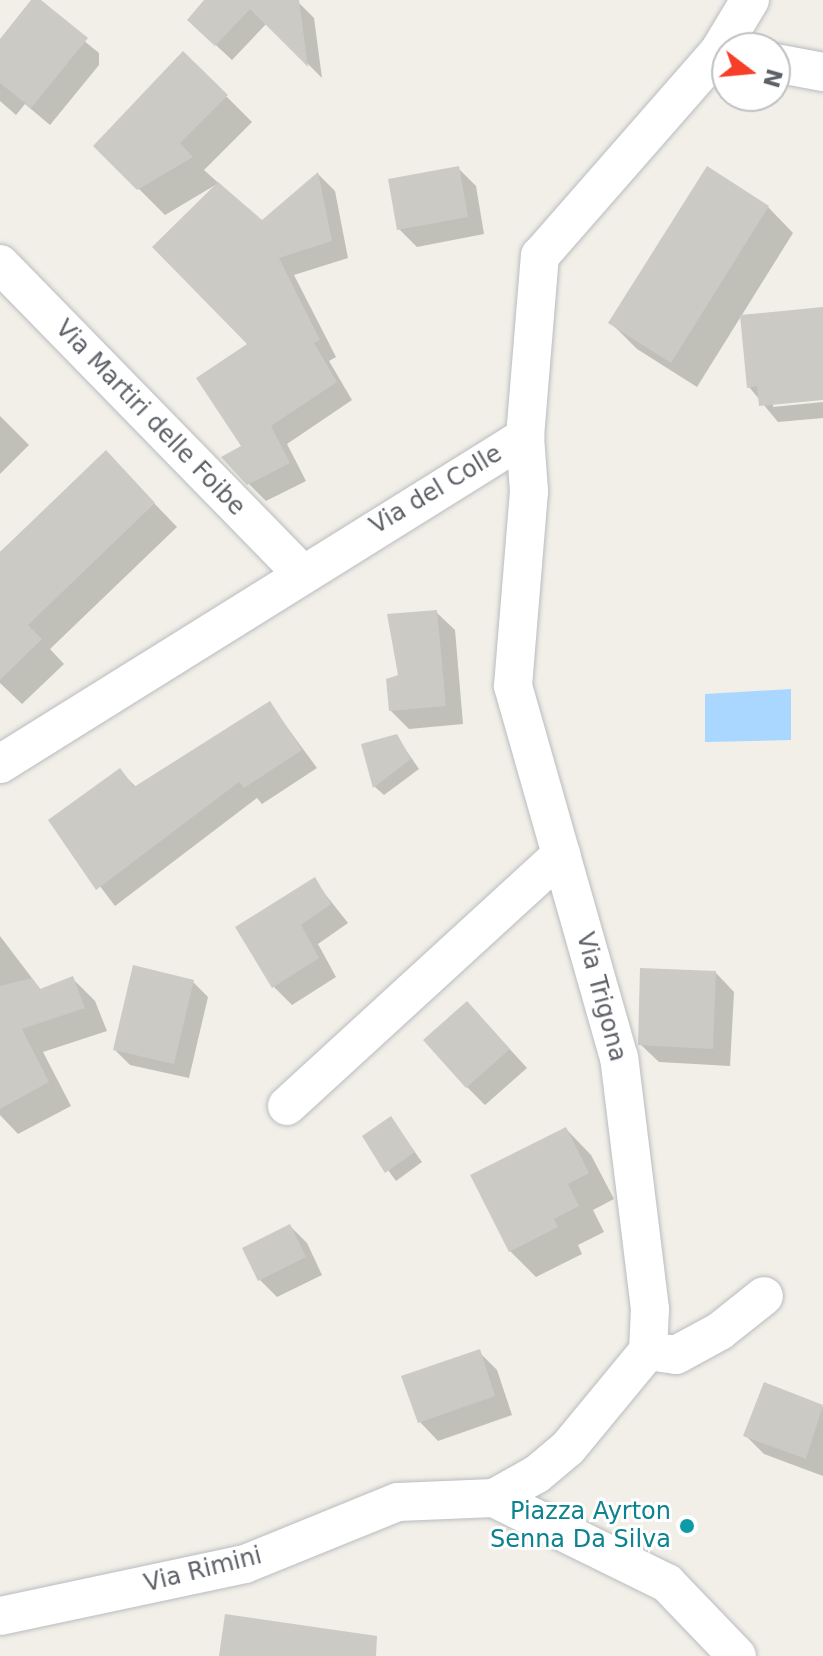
<!DOCTYPE html>
<html>
<head>
<meta charset="utf-8">
<style>
	body { margin:0 }
	#map { position:relative; width:823px; height:1656px; overflow:hidden; background:#f1efe7; font-family:"DejaVu Sans",sans-serif }
	div>[style] { position:absolute }
	[style*='--x'] { left:calc(var(--x)*1px); top:calc(var(--y)*1px); width:calc(var(--w)*1px); rotate:calc(var(--a)*1deg) }
	.water>* { inset:0; background:#a9d7ff }
	.shadow>* { inset:0; background:#0003 }
	.building>* { inset:0; background:#cccac4 }
	.roads { filter:drop-shadow(0 0 2px #b9bcc1) drop-shadow(0 0 2px #b9bcc1) }
	.street>* { height:38px; margin:-19px; padding:0 19px; transform-origin:19px; border-radius:19px; background:#fff }
	.dots>* { width:22px; height:22px; translate:-50% -50%; box-sizing:border-box; border:4px solid #fff; border-radius:50% }
	span { translate:-50% -50%; white-space:nowrap; text-align:center; line-height:1.15; -webkit-text-stroke:6px #fff; paint-order:stroke }
	.street-label { font-size:24px; color:#5e6268 }
	.culture-label { font-size:24px; color:#0d838f }
	.right { translate:-100% -50%; text-align:right }
	.north { position:absolute; left:711px; top:32px; width:80px; height:80px; box-sizing:border-box; background:#fff; border:2px solid #bfc0c3; border-radius:50%; rotate:106deg; font-size:22px; font-weight:700; line-height:32px; text-align:center; color:#5e6268 }
	.north::after { content:''; display:block; margin:auto; width:28px; height:36px; background:#f63e28; clip-path:polygon(50% 0,100% 100%,50% 72%,0 100%) }
</style>
</head>
<body>
<div id="map">
	<div class="water">
		<div style="clip-path:polygon(791px 689px,791px 740px,705px 742px,705px 694px)"></div>
	</div>
	<div class="shadow">
		<div style="clip-path:polygon(34px 0,99px 53px,99px 65px,50px 125px,25px 104px,16px 115px,0 101px,0 42px)"></div>
		<div style="clip-path:polygon(207px 0,298px 2px,314px 18px,322px 78px,267px 23px,232px 60px,205px 35px)"></div>
		<div style="clip-path:polygon(183px 53px,252px 122px,204px 170px,262px 222px,318px 174px,335px 191px,348px 258px,294px 275px,336px 357px,329px 361px,352px 400px,287px 444px,306px 481px,266px 501px,249px 484px,244px 447px,250px 344px,217px 184px,165px 215px,96px 146px)"></div>
		<div style="clip-path:polygon(458px 168px,476px 186px,484px 234px,417px 247px,399px 229px)"></div>
		<div style="clip-path:polygon(768px 207px,793px 233px,697px 387px,637px 349px,611px 323px)"></div>
		<div style="clip-path:polygon(823px 309px,823px 398px,773px 403px,773px 407px,823px 402px,823px 418px,778px 422px,749px 387px)"></div>
		<div style="clip-path:polygon(0 416px,29px 445px,0 474px)"></div>
		<div style="clip-path:polygon(106px 453px,177px 527px,50px 649px,64px 664px,22px 704px,0 683px,0 552px)"></div>
		<div style="clip-path:polygon(436px 612px,455px 630px,463px 724px,409px 729px,390px 710px,400px 676px)"></div>
		<div style="clip-path:polygon(270px 704px,317px 768px,262px 804px,257px 798px,115px 906px,50px 820px,120px 771px,137px 788px)"></div>
		<div style="clip-path:polygon(397px 737px,419px 769px,384px 795px,375px 787px,363px 746px)"></div>
		<div style="clip-path:polygon(314px 880px,348px 923px,318px 944px,336px 977px,292px 1005px,273px 986px)"></div>
		<div style="clip-path:polygon(0 936px,41px 990px,72px 978px,95px 1001px,107px 1031px,43px 1052px,71px 1106px,18px 1134px,0 1115px)"></div>
		<div style="clip-path:polygon(716px 973px,734px 992px,730px 1066px,659px 1062px,640px 1044px)"></div>
		<div style="clip-path:polygon(193px 982px,208px 997px,189px 1078px,130px 1065px,115px 1050px)"></div>
		<div style="clip-path:polygon(485px 1022px,527px 1068px,485px 1105px,467px 1087px)"></div>
		<div style="clip-path:polygon(391px 1119px,422px 1162px,396px 1181px,364px 1137px)"></div>
		<div style="clip-path:polygon(566px 1129px,591px 1155px,614px 1199px,593px 1210px,604px 1232px,578px 1245px,582px 1254px,536px 1277px,510px 1251px,473px 1176px)"></div>
		<div style="clip-path:polygon(290px 1226px,307px 1243px,322px 1275px,277px 1297px,260px 1280px)"></div>
		<div style="clip-path:polygon(479px 1352px,497px 1370px,512px 1415px,438px 1441px,420px 1422px)"></div>
		<div style="clip-path:polygon(765px 1385px,823px 1407px,823px 1476px,764px 1454px,746px 1436px)"></div>
	</div>
	<div class="building">
		<div style="clip-path:polygon(31px 0,41px 0,88px 38px,31px 108px,0 83px,0 39px)"></div>
		<div style="clip-path:polygon(204px 0,299px 0,308px 67px,250px 9px,215px 46px,187px 20px)"></div>
		<div style="clip-path:polygon(183px 51px,228px 95px,180px 143px,193px 157px,137px 190px,93px 146px)"></div>
		<div style="clip-path:polygon(459px 166px,468px 217px,397px 230px,388px 179px)"></div>
		<div style="clip-path:polygon(707px 166px,769px 206px,671px 363px,608px 323px)"></div>
		<div style="clip-path:polygon(318px 172px,332px 241px,279px 258px,320px 340px,314px 343px,337px 382px,271px 426px,290px 463px,247px 485px,221px 457px,241px 446px,196px 378px,247px 344px,152px 247px,218px 182px,262px 220px)"></div>
		<div style="clip-path:polygon(823px 307px,823px 400px,759px 406px,757px 386px,747px 388px,740px 315px)"></div>
		<div style="clip-path:polygon(106px 450px,155px 503px,28px 625px,42px 639px,0 680px,0 552px)"></div>
		<div style="clip-path:polygon(437px 610px,446px 706px,389px 711px,386px 679px,398px 675px,387px 614px)"></div>
		<div style="clip-path:polygon(270px 701px,302px 750px,244px 788px,239px 782px,96px 890px,48px 820px,120px 768px,134px 787px)"></div>
		<div style="clip-path:polygon(397px 734px,411px 759px,373px 788px,361px 744px)"></div>
		<div style="clip-path:polygon(315px 877px,331px 904px,301px 925px,319px 958px,272px 988px,235px 927px)"></div>
		<div style="clip-path:polygon(133px 965px,194px 980px,174px 1064px,113px 1050px)"></div>
		<div style="clip-path:polygon(640px 968px,716px 971px,713px 1049px,638px 1045px)"></div>
		<div style="clip-path:polygon(73px 976px,85px 1008px,22px 1029px,49px 1082px,0 1109px,0 986px,32px 978px,40px 989px)"></div>
		<div style="clip-path:polygon(467px 1001px,510px 1049px,466px 1088px,423px 1040px)"></div>
		<div style="clip-path:polygon(391px 1116px,415px 1152px,385px 1173px,362px 1136px)"></div>
		<div style="clip-path:polygon(566px 1127px,589px 1173px,568px 1184px,579px 1206px,554px 1219px,558px 1227px,509px 1252px,470px 1175px)"></div>
		<div style="clip-path:polygon(290px 1224px,306px 1257px,258px 1281px,242px 1248px)"></div>
		<div style="clip-path:polygon(480px 1349px,495px 1396px,418px 1423px,401px 1376px)"></div>
		<div style="clip-path:polygon(764px 1382px,823px 1405px,806px 1459px,743px 1436px)"></div>
		<div style="clip-path:polygon(225px 1614px,377px 1636px,376px 1656px,219px 1656px)"></div>
	</div>
	<div class="roads">
		<div class="street">
			<div style="--x:718;--y:53;--w:62;--a:-58.9"></div>
			<div style="--x:775;--y:63;--w:49;--a:10.6"></div>
			<div style="--x:0;--y:264;--w:431;--a:45.7"></div>
			<div style="--x:0;--y:764;--w:619;--a:-31.92"></div>
			<div style="--x:525;--y:437;--w:182;--a:-85.3"></div>
			<div style="--x:540;--y:256;--w:270;--a:-48.8"></div>
			<div style="--x:718;--y:53;--w:9;--a:13"></div>
			<div style="--x:287;--y:1106;--w:372;--a:-42.5"></div>
			<div style="--x:648;--y:1351;--w:28;--a:8"></div>
			<div style="--x:676;--y:1355;--w:50;--a:-28.6"></div>
			<div style="--x:720;--y:1331;--w:56;--a:-38.5"></div>
			<div style="--x:494;--y:1498;--w:193;--a:26.2"></div>
			<div style="--x:667;--y:1583;--w:101;--a:46.2"></div>
			<div style="--x:0;--y:1616;--w:250;--a:-12"></div>
			<div style="--x:245;--y:1564;--w:165;--a:-22.1"></div>
			<div style="--x:398;--y:1502;--w:96;--a:-2.4"></div>
			<div style="--x:494;--y:1498;--w:49;--a:-29.2"></div>
			<div style="--x:537;--y:1474;--w:40;--a:-40"></div>
			<div style="--x:568;--y:1448;--w:126;--a:-50.5"></div>
			<div style="--x:648;--y:1351;--w:42;--a:-87.3"></div>
			<div style="--x:650;--y:1309;--w:253;--a:-97"></div>
			<div style="--x:619;--y:1058;--w:387;--a:-105.9"></div>
			<div style="--x:513;--y:686;--w:196;--a:-85.3"></div>
			<div style="--x:529;--y:491;--w:54;--a:-94.2"></div>
		</div>
	</div>
	<div class="dots">
		<div style="left:687px;top:1526px;background:#0f9aa8"></div>
	</div>
	<div class="street-label">
		<span style="left:150px;top:418px;rotate:46deg">Via Martiri delle Foibe</span>
		<span style="left:436px;top:490px;rotate:-31deg">Via del Colle</span>
		<span style="left:601px;top:997px;rotate:75deg">Via Trigona</span>
		<span style="left:203px;top:1570px;rotate:-14deg">Via Rimini</span>
	</div>
	<div class="culture-label">
		<span class="right" style="left:671px;top:1526px">Piazza Ayrton<br>Senna Da Silva</span>
	</div>
	<div class="north">N</div>
</div>
</body>
</html>
